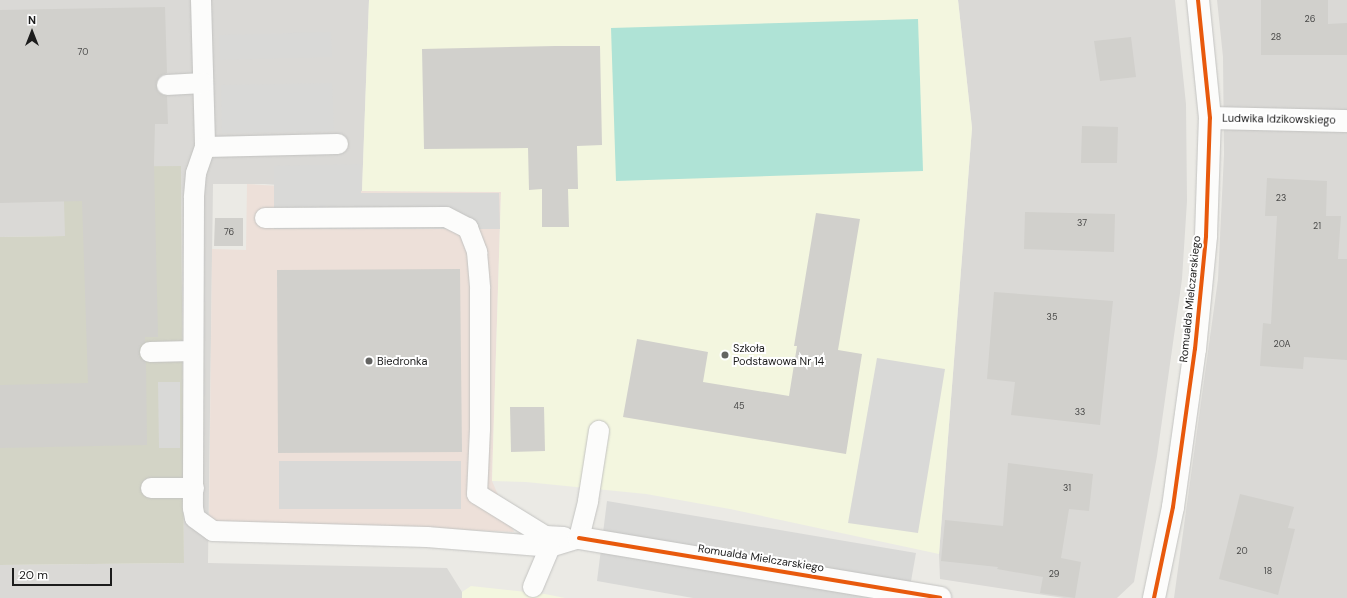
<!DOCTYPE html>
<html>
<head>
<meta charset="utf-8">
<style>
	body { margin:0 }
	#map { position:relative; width:1347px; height:598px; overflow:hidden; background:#ebeae5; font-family:"DM Sans",sans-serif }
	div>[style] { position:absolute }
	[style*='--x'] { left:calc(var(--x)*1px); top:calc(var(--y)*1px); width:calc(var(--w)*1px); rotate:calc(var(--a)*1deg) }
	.residential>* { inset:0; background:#dad9d6 }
	.commercial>* { inset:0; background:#ede0d9 }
	.education>* { inset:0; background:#f3f6df }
	.construction>* { inset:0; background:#d3d4c6 }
	.pitch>* { inset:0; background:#afe3d6 }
	.parking>* { inset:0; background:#d9d9d7 }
	.building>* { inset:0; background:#d1d0cc }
	.roads { filter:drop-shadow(0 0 1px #c3c3c1) drop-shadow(0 0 1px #c3c3c1) }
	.service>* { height:20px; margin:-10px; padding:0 10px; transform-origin:10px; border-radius:10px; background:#fcfcfb }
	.minor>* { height:22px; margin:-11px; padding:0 11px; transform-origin:11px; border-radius:11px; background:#fcfcfb }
	.cycleway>* { height:4px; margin:-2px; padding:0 2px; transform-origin:2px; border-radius:2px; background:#e8590c }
	.dots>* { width:11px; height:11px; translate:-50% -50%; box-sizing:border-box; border:2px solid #fff; border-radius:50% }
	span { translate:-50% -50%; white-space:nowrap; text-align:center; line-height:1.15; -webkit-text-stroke:4px #fff; paint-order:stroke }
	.number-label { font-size:9px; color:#494948 }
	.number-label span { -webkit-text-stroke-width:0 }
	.street-label { font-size:11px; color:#1c1c1c }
	.poi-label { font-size:11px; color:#1c1c1c }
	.left { translate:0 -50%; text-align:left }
	.north { position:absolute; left:12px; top:12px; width:40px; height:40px; -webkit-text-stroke:3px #fff; paint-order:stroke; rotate:0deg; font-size:11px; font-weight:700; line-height:16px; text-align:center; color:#1c1c1c }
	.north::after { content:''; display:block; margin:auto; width:14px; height:18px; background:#1c1c1c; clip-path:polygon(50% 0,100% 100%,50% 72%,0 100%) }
	.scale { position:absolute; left:12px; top:568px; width:100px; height:18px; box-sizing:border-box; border:2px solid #1c1c1c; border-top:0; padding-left:5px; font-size:12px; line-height:14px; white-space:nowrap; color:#1c1c1c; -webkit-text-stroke:3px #fff; paint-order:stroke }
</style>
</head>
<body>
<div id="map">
	<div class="residential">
		<div style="clip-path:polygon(0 0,369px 0,362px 191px,265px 184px,213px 184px,208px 563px,447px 568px,462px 592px,462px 598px,0 598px,0 565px,184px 563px,181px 166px,65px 236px,0 237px)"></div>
		<div style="clip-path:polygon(958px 0,1175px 0,1186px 104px,1187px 201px,1182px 279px,1157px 456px,1134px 582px,1117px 598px,1064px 598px,940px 579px,939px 554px,972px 128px)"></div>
		<div style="clip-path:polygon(1217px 0,1347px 0,1347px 598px,1174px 598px,1218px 279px,1224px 154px,1223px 57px)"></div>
	</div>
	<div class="commercial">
		<div style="clip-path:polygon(247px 184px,362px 191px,501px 192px,492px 481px,514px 532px,443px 529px,209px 524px,212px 249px,246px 250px)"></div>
	</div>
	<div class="education">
		<div style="clip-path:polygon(369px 0,958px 0,972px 128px,939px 554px,730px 509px,646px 494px,526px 482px,492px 481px,501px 192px,362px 191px)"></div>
		<div style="clip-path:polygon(471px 586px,545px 594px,565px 598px,462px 598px,462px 592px)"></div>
	</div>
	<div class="construction">
		<div style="clip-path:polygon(181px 166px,184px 563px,0 565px,0 237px,65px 236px,63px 167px)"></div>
	</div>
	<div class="pitch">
		<div style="clip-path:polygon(918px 19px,923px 171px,616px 181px,611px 28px)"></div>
	</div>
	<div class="parking">
		<div style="clip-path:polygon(331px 32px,332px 57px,220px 60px,219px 35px)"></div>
		<div style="clip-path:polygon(332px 83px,334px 131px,222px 133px,221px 85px)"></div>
		<div style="clip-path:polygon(361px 164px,361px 193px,499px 193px,500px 229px,274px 229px,274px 166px)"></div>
		<div style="clip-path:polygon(877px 358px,945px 369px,918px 533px,848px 523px)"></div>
		<div style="clip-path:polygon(158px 382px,180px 382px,180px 448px,159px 448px)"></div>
		<div style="clip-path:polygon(279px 461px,461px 461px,461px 509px,279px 509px)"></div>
		<div style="clip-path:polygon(607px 501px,916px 553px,908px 598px,693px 598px,597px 581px)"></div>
	</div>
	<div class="building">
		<div style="clip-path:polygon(1261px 0,1328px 0,1328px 24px,1347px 23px,1347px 55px,1261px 55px)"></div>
		<div style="clip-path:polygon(165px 7px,167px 73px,160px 76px,156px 85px,158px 92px,167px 96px,168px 124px,155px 124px,154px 163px,158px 337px,145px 337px,145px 342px,140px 346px,139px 352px,140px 358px,146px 362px,147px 445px,0 448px,0 385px,88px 383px,82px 201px,0 203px,0 10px)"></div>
		<div style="clip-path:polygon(1131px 37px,1136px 77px,1100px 81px,1094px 41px)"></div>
		<div style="clip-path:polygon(555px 46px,600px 46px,602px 145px,577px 146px,578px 189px,568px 189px,569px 227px,542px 227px,542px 189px,529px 190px,528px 148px,424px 149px,422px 49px)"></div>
		<div style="clip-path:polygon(1082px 126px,1118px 127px,1117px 163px,1081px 163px)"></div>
		<div style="clip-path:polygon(1267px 178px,1327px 181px,1326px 216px,1341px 216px,1338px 259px,1347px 259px,1347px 360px,1304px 357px,1303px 369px,1260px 366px,1263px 323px,1271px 324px,1277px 216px,1265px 216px)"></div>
		<div style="clip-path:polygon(1025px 212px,1115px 214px,1114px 252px,1024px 249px)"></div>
		<div style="clip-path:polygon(816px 213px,860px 219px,838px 350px,862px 354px,846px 454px,623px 417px,637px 339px,708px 352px,703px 382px,789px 396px,797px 346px,794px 346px)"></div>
		<div style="clip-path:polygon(215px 218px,243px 218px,243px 246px,214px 246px)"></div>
		<div style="clip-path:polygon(460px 269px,462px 452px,278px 453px,277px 270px)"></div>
		<div style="clip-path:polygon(994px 292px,1113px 301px,1100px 425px,1011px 415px,1015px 382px,987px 379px)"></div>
		<div style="clip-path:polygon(510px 407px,544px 407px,545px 451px,511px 452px)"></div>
		<div style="clip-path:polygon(1008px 463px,1093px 474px,1089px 511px,1069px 509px,1061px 558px,1081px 562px,1075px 598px,1040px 593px,1043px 577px,997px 569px,998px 567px,941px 561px,945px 520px,1003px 526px)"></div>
		<div style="clip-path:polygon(1240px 494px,1294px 507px,1288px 528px,1295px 529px,1278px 595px,1219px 579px)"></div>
	</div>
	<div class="roads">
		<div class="service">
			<div style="--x:201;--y:0;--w:147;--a:88.4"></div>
			<div style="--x:205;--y:147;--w:28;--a:109"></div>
			<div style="--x:196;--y:173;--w:25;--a:95"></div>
			<div style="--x:194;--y:198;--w:310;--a:90.2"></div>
			<div style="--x:193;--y:508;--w:10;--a:79"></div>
			<div style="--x:195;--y:518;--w:22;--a:36"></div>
			<div style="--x:213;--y:531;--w:214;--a:1.6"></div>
			<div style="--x:427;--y:537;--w:123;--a:4.6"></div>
			<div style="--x:550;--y:547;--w:30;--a:-17"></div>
			<div style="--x:167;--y:85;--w:36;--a:-3"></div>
			<div style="--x:205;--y:147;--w:133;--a:-1.3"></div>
			<div style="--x:265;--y:218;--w:181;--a:-0.3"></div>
			<div style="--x:446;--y:217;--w:25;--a:27"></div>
			<div style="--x:468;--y:228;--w:26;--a:69"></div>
			<div style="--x:477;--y:252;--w:37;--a:85"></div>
			<div style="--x:480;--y:289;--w:140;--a:90"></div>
			<div style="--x:480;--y:429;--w:65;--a:92.6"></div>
			<div style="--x:477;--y:494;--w:80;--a:31.7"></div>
			<div style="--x:545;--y:536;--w:19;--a:3"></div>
			<div style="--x:150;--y:352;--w:43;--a:-1.3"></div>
			<div style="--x:151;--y:488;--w:43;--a:0"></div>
			<div style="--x:579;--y:538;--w:38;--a:-76"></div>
			<div style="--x:588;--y:501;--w:71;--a:-81.1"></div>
			<div style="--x:533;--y:587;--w:43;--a:-67"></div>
		</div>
		<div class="minor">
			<div style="--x:1210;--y:118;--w:137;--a:1.3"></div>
			<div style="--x:579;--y:538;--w:366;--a:9.4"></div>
			<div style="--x:1154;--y:598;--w:93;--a:-78.2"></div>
			<div style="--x:1173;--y:507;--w:160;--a:-82.1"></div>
			<div style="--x:1195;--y:349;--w:114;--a:-84.4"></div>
			<div style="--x:1206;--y:236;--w:118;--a:-88.1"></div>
			<div style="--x:1210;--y:118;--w:119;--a:-95.8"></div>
		</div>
	</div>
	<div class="cycleway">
		<div style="--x:579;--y:538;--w:366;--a:9.4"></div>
		<div style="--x:1154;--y:598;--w:93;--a:-78.2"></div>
		<div style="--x:1173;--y:507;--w:160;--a:-82.1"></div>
		<div style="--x:1195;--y:349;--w:114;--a:-84.4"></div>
		<div style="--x:1206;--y:236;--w:118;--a:-88.1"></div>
		<div style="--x:1210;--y:118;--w:119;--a:-95.8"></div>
	</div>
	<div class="dots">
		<div style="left:725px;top:355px;background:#646462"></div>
		<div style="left:369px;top:361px;background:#646462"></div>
	</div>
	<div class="number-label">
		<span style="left:1310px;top:19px">26</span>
		<span style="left:1276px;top:37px">28</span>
		<span style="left:83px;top:52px">70</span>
		<span style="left:1281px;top:198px">23</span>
		<span style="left:1082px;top:223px">37</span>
		<span style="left:1317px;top:226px">21</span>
		<span style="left:229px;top:232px">76</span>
		<span style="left:1052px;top:317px">35</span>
		<span style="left:1282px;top:344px">20A</span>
		<span style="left:739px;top:406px">45</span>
		<span style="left:1080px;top:412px">33</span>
		<span style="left:1067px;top:488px">31</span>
		<span style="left:1242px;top:551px">20</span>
		<span style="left:1268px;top:571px">18</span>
		<span style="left:1054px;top:574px">29</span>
	</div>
	<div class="street-label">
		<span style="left:1279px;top:119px;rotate:1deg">Ludwika Idzikowskiego</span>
		<span style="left:1190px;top:299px;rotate:-84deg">Romualda Mielczarskiego</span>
		<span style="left:761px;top:558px;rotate:9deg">Romualda Mielczarskiego</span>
	</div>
	<div class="poi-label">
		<span class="left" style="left:733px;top:355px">Szkoła<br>Podstawowa Nr 14</span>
		<span class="left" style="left:377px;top:361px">Biedronka</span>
	</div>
	<div class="north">N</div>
	<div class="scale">20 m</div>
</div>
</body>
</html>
